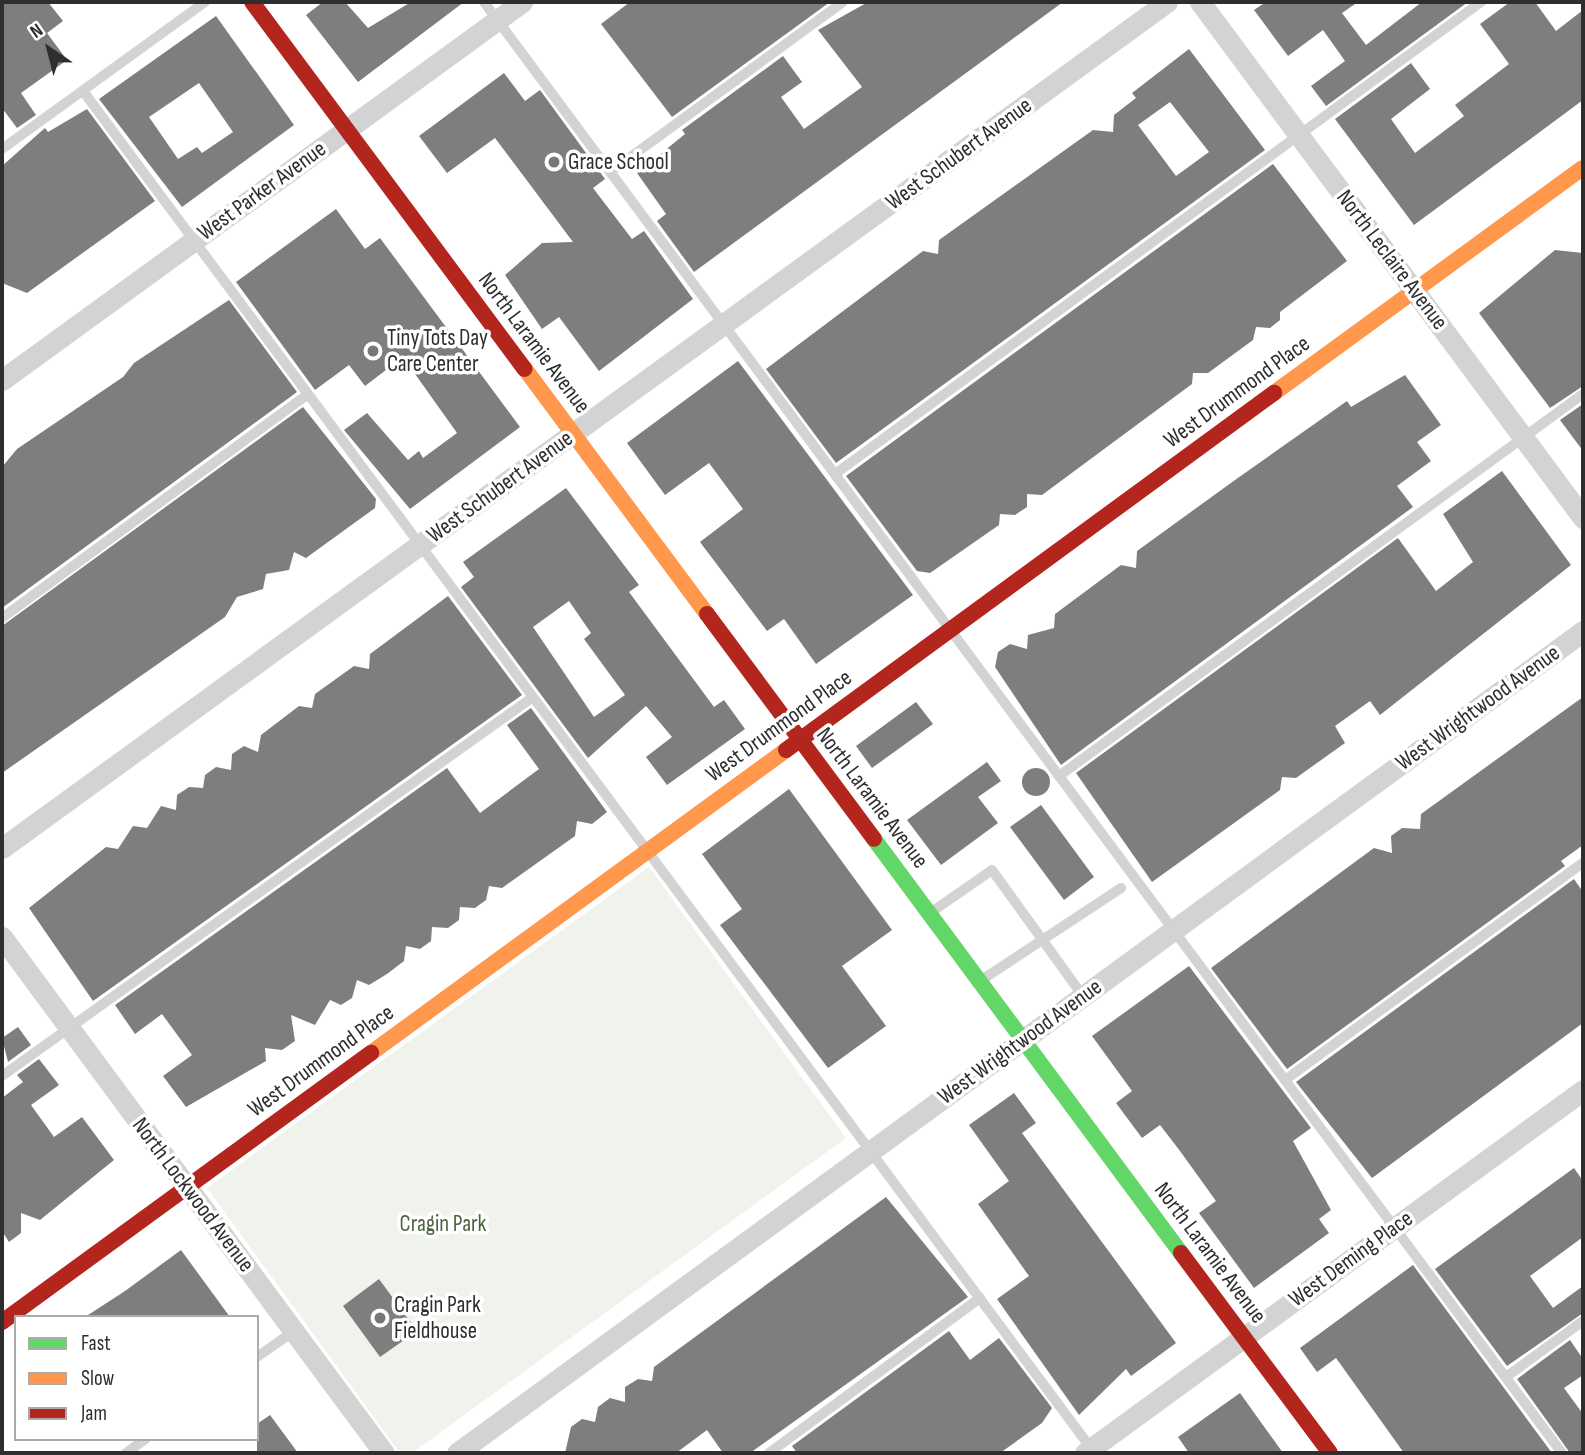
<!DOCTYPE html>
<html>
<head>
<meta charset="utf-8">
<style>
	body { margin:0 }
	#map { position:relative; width:1585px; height:1455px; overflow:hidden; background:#fff; font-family:"Sofia Sans Condensed",sans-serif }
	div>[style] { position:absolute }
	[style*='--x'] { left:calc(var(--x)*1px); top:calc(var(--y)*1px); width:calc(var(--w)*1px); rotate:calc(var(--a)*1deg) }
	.green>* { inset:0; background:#eff3ec }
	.building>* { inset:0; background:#7e7e7e }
	.round { border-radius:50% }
	.lane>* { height:10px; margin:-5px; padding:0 5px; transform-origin:5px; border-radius:5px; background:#d3d3d3 }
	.street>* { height:21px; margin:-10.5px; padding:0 10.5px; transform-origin:10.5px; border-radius:10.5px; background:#d3d3d3 }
	.fast>* { height:16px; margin:-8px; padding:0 8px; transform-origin:8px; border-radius:8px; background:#63d668 }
	.slow>* { height:16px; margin:-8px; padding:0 8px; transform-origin:8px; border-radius:8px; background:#ff974d }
	.jam>* { height:16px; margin:-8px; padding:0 8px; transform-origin:8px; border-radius:8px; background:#b3261e }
	.dots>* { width:19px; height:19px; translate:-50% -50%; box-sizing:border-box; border:4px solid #fff; border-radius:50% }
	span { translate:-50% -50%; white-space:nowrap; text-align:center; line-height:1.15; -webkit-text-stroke:7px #fff; paint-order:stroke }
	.street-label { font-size:23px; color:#2e2e2e }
	.poi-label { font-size:23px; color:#2e2e2e }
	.left { translate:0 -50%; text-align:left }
	.park-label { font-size:23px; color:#4d6440 }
	.frame { position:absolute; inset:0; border:4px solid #2e2e2e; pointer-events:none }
	.legend { position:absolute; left:14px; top:1315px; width:245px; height:126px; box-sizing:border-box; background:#fff; border:2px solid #ababab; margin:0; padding:9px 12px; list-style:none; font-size:21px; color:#2e2e2e }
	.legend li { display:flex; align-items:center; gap:14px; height:35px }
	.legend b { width:35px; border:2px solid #ababab }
	.north { position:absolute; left:14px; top:14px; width:70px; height:70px; -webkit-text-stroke:5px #fff; paint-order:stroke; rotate:325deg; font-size:19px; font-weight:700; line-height:28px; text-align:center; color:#2e2e2e }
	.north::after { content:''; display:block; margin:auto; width:24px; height:32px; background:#2e2e2e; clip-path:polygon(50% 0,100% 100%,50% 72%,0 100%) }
</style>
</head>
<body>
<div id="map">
	<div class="green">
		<div style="clip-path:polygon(649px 867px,846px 1138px,412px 1453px,400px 1453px,207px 1188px)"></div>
	</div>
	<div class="building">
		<div style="clip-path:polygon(2px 2px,48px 2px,63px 21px,47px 33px,67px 60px,21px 93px,36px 115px,17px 128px,2px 108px)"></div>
		<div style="clip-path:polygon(323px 2px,345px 2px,368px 28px,411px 2px,464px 2px,358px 82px,306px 15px)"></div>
		<div style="clip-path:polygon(630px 2px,830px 2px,672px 117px,601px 24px)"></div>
		<div style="clip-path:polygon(868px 2px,1063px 2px,694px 272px,657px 221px,666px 214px,637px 173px,685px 134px,682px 130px,783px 56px,802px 82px,781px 97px,804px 129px,862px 87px,818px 30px)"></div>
		<div style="clip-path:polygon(1266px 2px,1358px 2px,1342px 13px,1366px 45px,1422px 2px,1468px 2px,1326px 106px,1311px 86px,1345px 61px,1323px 30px,1288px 56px,1254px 10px)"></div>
		<div style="clip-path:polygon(1510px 2px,1535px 2px,1556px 31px,1583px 10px,1583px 100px,1414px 225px,1335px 119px,1411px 63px,1430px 89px,1391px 119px,1415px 153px,1464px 116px,1455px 105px,1509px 64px,1480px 24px)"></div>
		<div style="clip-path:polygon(evenodd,216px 16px,294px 125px,182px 207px,99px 99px,216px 16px,199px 83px,233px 132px,202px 153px,197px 147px,178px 159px,149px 117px,199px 83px)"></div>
		<div style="clip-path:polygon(evenodd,1189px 49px,1265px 150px,836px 463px,766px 369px,923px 251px,938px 254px,939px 240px,1093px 130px,1113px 132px,1114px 115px,1136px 98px,1132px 93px,1189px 49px,1170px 102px,1209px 152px,1176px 176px,1138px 125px,1170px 102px)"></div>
		<div style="clip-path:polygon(504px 73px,525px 101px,540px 90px,605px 179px,593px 188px,632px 239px,644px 231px,693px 299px,599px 371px,559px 317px,542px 329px,505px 275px,542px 243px,573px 242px,495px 138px,447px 173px,419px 136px)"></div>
		<div style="clip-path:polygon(87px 109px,155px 201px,27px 293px,2px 283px,2px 166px,45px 128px,48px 132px)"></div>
		<div style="clip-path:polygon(1273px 164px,1347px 261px,1280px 312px,1280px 320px,1270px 328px,1256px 327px,1253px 340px,1208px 373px,1193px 373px,1192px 384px,1042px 495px,1027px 494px,1027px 507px,1015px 515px,1000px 514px,999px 525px,930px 573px,917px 571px,846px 476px)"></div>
		<div style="clip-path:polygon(336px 209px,365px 249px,380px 238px,520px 427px,410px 509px,344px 430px,367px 413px,408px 460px,419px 451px,423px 458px,457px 433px,403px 357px,365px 386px,349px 365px,315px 390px,236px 282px)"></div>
		<div style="clip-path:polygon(1555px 250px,1583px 253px,1583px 386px,1550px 408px,1479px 313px)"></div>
		<div style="clip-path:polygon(229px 300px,297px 392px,2px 608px,2px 467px,17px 449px,123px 377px,134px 363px)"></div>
		<div style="clip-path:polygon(738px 361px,913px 595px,816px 664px,784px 619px,767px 631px,700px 542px,743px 509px,709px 463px,665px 495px,627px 443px)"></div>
		<div style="clip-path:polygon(1405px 375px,1441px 425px,1417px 442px,1431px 461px,1397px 486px,1413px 507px,1061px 765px,995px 667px,998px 652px,1010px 644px,1027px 649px,1028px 635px,1054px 628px,1055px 614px,1121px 565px,1136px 568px,1137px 551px,1235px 480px,1347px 401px,1351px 407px)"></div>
		<div style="clip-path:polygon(1583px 404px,1583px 451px,1560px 420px)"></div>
		<div style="clip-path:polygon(303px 407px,376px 499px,375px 508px,306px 558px,294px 552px,289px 570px,266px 574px,263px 589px,237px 597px,225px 617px,2px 773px,2px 626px)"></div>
		<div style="clip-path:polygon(1502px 471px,1571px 565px,1380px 715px,1370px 701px,1335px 726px,1345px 743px,1296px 778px,1282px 777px,1280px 790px,1152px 882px,1076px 773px,1398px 538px,1436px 591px,1473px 562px,1443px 514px)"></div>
		<div style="clip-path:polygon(evenodd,566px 488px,639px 585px,629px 592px,714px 707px,724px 700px,745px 729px,667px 785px,646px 757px,672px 737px,646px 706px,588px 758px,461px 587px,474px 577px,463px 562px,566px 488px,569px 601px,591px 633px,584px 639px,625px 695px,594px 717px,533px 627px,569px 601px)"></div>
		<div style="clip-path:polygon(448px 596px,522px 695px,93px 1001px,29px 908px,106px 847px,118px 849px,133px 826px,147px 828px,161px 806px,176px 810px,177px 795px,189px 787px,203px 788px,205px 775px,216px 767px,231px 770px,232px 754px,244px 746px,258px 752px,261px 735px,299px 706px,312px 708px,315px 694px,354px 666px,369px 669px,370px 654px)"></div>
		<div style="clip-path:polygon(1583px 697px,1583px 845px,1561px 861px,1565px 866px,1287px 1069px,1211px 968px,1374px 848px,1392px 853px,1391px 836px,1402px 828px,1420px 829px,1421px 814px)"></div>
		<div style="clip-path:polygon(916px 702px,933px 724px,872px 768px,856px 746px)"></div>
		<div style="clip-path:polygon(531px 708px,607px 812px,592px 824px,577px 821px,575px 836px,502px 888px,489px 886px,486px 900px,475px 908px,460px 907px,459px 920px,448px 928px,432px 927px,431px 941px,420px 949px,406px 946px,404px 961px,387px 974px,369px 985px,357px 980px,352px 998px,341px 1005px,330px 1000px,315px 1025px,291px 1015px,295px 1041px,282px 1050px,265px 1048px,266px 1061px,186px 1107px,163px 1076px,192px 1055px,162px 1014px,135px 1034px,115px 1005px,447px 768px,480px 813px,539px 769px,507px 725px)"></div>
		<div style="clip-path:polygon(987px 762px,1001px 781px,978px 797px,998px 823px,941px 865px,907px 820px)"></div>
		<div class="round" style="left:1022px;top:768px;width:28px;height:28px"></div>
		<div style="clip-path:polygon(789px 789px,892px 930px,842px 966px,886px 1026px,828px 1068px,720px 925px,742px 909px,702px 854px)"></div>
		<div style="clip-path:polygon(1041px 805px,1094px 877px,1064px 900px,1010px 827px)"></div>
		<div style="clip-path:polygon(1574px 879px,1583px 892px,1583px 1023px,1372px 1178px,1296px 1082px)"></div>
		<div style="clip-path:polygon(1189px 966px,1311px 1128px,1293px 1141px,1331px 1210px,1319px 1219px,1329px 1233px,1254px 1288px,1199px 1213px,1216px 1201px,1180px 1151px,1160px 1125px,1142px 1138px,1116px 1103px,1132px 1091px,1092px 1036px)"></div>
		<div style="clip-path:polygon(18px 1027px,31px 1045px,8px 1062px,2px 1038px)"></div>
		<div style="clip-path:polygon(39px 1059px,59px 1085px,31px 1105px,54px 1137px,82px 1117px,114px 1160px,40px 1220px,21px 1213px,21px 1233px,9px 1242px,2px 1231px,2px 1098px,23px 1082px,17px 1075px)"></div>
		<div style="clip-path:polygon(1014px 1093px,1036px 1123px,1022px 1133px,1176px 1343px,1131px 1376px,1126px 1369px,1079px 1415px,997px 1299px,1029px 1276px,978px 1204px,1009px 1181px,969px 1125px)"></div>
		<div style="clip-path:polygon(1574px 1168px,1583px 1181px,1583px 1237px,1530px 1276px,1553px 1308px,1583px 1286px,1583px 1313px,1507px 1366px,1435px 1269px)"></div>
		<div style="clip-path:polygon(886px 1197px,968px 1297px,750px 1453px,723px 1453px,707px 1430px,676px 1453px,565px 1453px,571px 1427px,582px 1419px,595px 1422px,598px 1407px,610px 1398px,625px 1402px,625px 1387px,638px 1379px,652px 1381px,654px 1367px)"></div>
		<div style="clip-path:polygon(181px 1250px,230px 1317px,85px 1317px,125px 1291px)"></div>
		<div style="clip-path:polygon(1413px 1265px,1552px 1453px,1404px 1453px,1336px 1358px,1317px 1372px,1300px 1348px)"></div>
		<div style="clip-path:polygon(379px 1279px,417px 1331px,380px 1357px,343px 1306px)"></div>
		<div style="clip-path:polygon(949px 1331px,970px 1360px,999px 1338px,1052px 1408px,1042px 1423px,1000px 1453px,797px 1453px,792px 1446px)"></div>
		<div style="clip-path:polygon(1570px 1340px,1583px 1359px,1583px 1375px,1564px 1388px,1583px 1414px,1583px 1453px,1570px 1453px,1517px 1379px)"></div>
		<div style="clip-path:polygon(1240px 1393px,1283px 1453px,1189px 1453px,1178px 1437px)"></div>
		<div style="clip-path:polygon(270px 1415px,298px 1453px,257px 1453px,257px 1424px)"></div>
	</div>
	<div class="lane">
		<div style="--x:484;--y:2;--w:1808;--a:53.39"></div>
		<div style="--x:83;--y:91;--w:1694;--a:53.4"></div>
		<div style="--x:2;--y:149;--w:251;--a:-35.9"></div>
		<div style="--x:610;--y:172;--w:288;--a:-36.1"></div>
		<div style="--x:835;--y:474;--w:800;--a:-36.15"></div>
		<div style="--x:2;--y:618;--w:379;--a:-36.2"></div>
		<div style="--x:1059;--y:776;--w:648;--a:-36.09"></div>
		<div style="--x:930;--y:913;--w:75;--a:-34.7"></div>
		<div style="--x:992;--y:870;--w:155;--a:54.2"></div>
		<div style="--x:980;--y:981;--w:169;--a:-33.4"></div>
		<div style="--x:2;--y:1076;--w:652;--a:-35.52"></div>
		<div style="--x:1285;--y:1080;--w:369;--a:-36.1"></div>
		<div style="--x:257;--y:1357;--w:45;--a:-35.1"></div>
		<div style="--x:1506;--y:1377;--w:95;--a:-36"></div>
		<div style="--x:126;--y:1453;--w:24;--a:-36"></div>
		<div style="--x:769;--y:1453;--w:262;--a:-36.3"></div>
	</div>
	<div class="street">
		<div style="--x:1200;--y:2;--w:643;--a:53.42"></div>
		<div style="--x:2;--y:380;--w:643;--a:-36.01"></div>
		<div style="--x:2;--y:848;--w:1440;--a:-35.99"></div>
		<div style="--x:2;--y:937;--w:642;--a:53.49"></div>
		<div style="--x:457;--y:1453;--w:1394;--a:-36.13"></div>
		<div style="--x:1085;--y:1453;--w:616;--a:-36.09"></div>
	</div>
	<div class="fast">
		<div style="--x:874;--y:839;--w:515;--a:53.44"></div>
	</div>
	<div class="slow">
		<div style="--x:525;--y:369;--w:305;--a:53.4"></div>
		<div style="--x:1274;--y:393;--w:382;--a:-36.1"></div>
		<div style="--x:371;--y:1053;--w:514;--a:-36.13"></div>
	</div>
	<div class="jam">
		<div style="--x:252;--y:2;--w:457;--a:53.4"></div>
		<div style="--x:707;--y:614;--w:280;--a:53.4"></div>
		<div style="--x:786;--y:750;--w:605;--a:-36.19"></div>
		<div style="--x:1181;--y:1253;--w:249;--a:53.3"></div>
		<div style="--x:2;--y:1322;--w:457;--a:-36.1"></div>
	</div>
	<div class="dots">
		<div style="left:554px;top:162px;background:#777"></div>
		<div style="left:373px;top:351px;background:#777"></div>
		<div style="left:380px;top:1318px;background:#777"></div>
	</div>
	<div class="street-label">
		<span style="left:959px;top:154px;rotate:-36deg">West Schubert Avenue</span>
		<span style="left:262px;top:191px;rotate:-36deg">West Parker Avenue</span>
		<span style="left:1392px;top:260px;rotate:53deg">North Leclaire Avenue</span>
		<span style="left:534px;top:343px;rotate:53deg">North Laramie Avenue</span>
		<span style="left:1237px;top:392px;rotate:-36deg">West Drummond Place</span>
		<span style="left:500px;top:487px;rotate:-36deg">West Schubert Avenue</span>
		<span style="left:1478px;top:708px;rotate:-36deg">West Wrightwood Avenue</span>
		<span style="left:779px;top:726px;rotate:-36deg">West Drummond Place</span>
		<span style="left:872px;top:798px;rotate:53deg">North Laramie Avenue</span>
		<span style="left:1020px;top:1042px;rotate:-36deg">West Wrightwood Avenue</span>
		<span style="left:321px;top:1061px;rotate:-36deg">West Drummond Place</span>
		<span style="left:193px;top:1195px;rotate:53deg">North Lockwood Avenue</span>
		<span style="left:1210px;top:1253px;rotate:53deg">North Laramie Avenue</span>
		<span style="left:1351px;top:1259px;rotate:-36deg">West Deming Place</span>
	</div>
	<div class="poi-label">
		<span class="left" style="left:568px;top:162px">Grace School</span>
		<span class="left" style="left:387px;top:351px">Tiny Tots Day<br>Care Center</span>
		<span class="left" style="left:394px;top:1318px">Cragin Park<br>Fieldhouse</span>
	</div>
	<div class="park-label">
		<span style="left:443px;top:1224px">Cragin Park</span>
	</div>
	<div class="frame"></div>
	<ul class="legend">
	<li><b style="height:9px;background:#63d668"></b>Fast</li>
	<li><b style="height:9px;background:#ff974d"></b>Slow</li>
	<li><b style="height:9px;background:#b3261e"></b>Jam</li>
	</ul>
	<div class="north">N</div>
</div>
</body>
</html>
